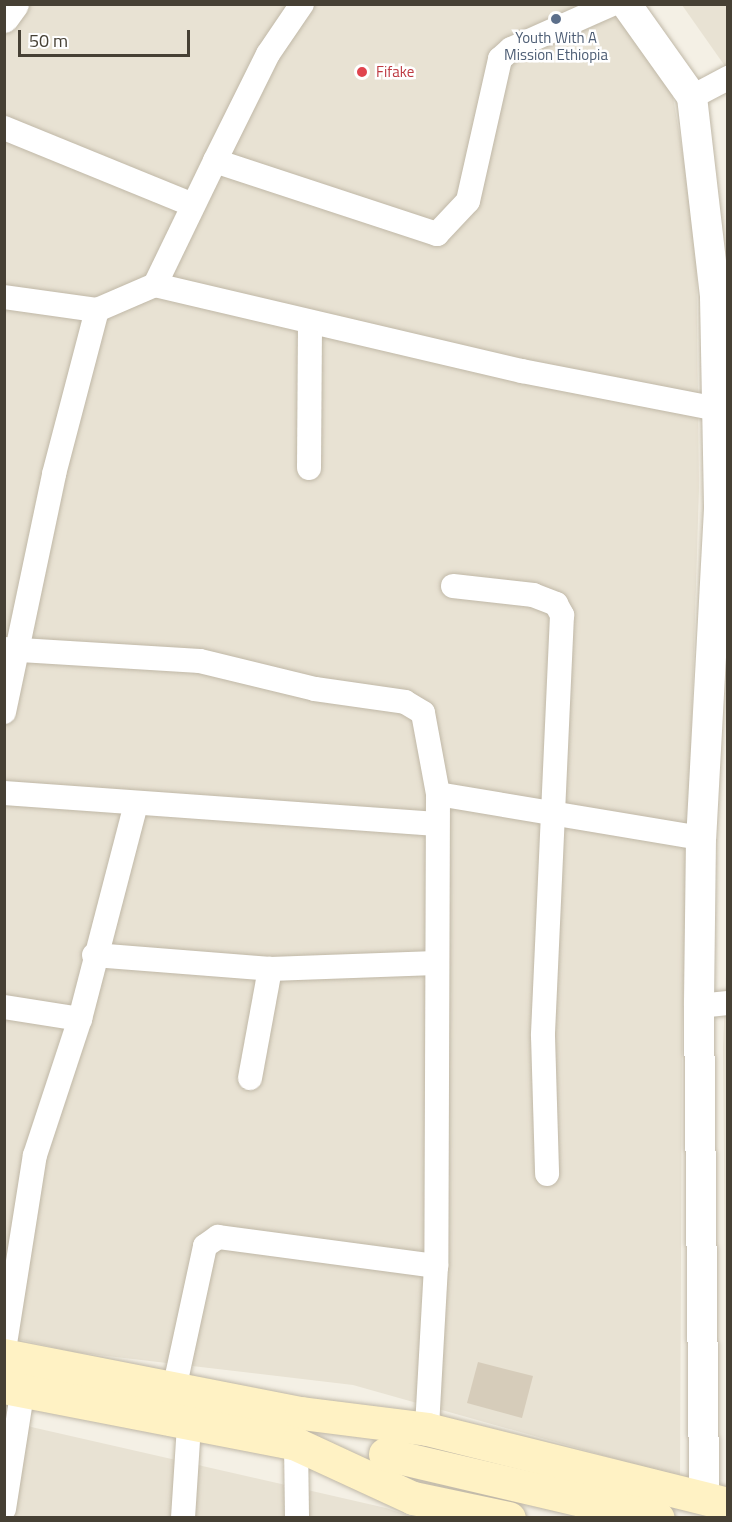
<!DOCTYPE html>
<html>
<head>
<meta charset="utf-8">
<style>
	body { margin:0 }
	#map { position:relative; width:732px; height:1522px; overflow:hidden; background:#f4f0e5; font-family:"Titillium Web",sans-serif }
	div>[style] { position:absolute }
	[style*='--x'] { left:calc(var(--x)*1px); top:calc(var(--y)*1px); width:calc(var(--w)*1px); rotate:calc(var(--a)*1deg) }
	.residential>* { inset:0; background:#e8e2d3 }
	.building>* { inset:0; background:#d6ccba }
	.roads { filter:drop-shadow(0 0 2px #c0b8a7) drop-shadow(0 0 2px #c0b8a7) }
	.minor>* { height:24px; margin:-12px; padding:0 12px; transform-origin:12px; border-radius:12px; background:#fff }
	.tertiary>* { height:30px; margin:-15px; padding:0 15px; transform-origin:15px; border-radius:15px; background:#fff }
	.secondary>* { height:33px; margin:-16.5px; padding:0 16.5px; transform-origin:16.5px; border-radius:16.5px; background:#fff2c4 }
	.dots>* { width:16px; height:16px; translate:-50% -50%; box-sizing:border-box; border:3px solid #fff; border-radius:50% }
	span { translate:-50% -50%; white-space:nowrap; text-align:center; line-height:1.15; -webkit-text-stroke:5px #fff; paint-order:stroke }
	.service-label { font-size:15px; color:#4e5e75 }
	.health-label { font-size:15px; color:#be3a42 }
	.left { translate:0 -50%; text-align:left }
	.frame { position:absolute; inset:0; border:6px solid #464034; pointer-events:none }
	.scale { position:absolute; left:18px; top:30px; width:172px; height:27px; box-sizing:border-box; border:3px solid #464034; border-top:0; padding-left:8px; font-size:18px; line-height:21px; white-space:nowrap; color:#464034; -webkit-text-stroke:4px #fff; paint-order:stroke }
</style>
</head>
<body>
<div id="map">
	<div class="residential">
		<div style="clip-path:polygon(5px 5px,611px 5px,671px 86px,696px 230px,699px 488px,682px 1034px,680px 1477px,353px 1385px,73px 1352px,5px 1336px)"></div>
		<div style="clip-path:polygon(682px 5px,727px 5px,727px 69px)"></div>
		<div style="clip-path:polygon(727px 949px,727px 1492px,723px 1047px)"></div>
		<div style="clip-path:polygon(5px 1421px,386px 1508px,412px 1517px,5px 1518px)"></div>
	</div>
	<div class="building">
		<div style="clip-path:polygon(478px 1362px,533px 1376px,522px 1418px,467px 1403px)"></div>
	</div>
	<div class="roads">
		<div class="minor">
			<div style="--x:302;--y:4;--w:60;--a:124.2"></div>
			<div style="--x:268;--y:54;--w:119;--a:116.4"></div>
			<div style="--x:215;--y:161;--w:234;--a:18.2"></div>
			<div style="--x:437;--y:234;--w:45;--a:-46.8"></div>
			<div style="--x:468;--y:201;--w:146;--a:-77.3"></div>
			<div style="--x:500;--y:59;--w:15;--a:-42"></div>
			<div style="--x:511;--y:49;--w:111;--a:-24"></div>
			<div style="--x:692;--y:97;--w:41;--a:-27.8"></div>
			<div style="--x:4;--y:128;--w:201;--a:22.2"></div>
			<div style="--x:155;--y:285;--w:377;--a:13.2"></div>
			<div style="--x:522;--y:371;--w:200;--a:11"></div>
			<div style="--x:4;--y:297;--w:94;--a:8"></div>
			<div style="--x:309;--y:468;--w:146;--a:-89.6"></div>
			<div style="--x:453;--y:586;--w:81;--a:6.4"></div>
			<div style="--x:533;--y:595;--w:25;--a:21"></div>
			<div style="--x:556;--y:604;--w:13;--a:61"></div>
			<div style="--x:562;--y:615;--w:421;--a:92.6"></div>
			<div style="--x:543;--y:1036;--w:138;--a:88.3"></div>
			<div style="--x:4;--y:649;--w:196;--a:3.5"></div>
			<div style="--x:200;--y:661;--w:118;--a:13.7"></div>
			<div style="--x:315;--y:689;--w:91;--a:8.2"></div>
			<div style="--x:405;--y:702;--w:21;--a:31"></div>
			<div style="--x:423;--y:713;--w:82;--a:79.5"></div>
			<div style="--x:438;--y:794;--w:472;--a:90.2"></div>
			<div style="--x:436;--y:1266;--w:163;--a:93.2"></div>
			<div style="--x:4;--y:712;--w:243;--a:-78.1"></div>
			<div style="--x:54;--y:474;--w:170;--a:-75.3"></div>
			<div style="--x:97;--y:310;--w:63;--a:-23.3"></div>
			<div style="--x:155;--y:285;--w:138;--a:-64.2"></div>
			<div style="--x:4;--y:793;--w:434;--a:4.1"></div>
			<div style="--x:438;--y:794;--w:267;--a:9.5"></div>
			<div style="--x:94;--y:955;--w:177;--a:4.5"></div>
			<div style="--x:270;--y:969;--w:166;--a:-2.1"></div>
			<div style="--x:699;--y:1006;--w:29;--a:-6"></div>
			<div style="--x:4;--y:1007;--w:77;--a:9"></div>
			<div style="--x:250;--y:1078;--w:111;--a:-79.6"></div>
			<div style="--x:4;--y:1350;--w:197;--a:-81"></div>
			<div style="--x:35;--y:1155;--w:143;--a:-71.7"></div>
			<div style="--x:80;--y:1019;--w:222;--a:-75.4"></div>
			<div style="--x:175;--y:1385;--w:142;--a:-77.8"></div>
			<div style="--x:205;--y:1246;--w:16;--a:-35"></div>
			<div style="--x:218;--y:1237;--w:220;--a:7.6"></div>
			<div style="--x:296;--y:1444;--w:74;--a:89.2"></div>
			<div style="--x:4;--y:1509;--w:136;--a:-81.1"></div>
			<div style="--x:183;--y:1518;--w:94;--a:-86.3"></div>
		</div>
		<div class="tertiary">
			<div style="--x:626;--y:4;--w:114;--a:54.6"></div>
			<div style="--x:692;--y:97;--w:201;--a:83.4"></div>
			<div style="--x:715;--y:297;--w:212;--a:88.9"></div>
			<div style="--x:719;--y:509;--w:329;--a:93.1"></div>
			<div style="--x:701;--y:838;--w:168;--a:90.7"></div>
			<div style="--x:699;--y:1006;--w:491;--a:89.4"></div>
			<div style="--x:4;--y:18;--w:17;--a:-54"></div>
		</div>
		<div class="secondary">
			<div style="--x:4;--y:1355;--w:303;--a:11.1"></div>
			<div style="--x:301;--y:1413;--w:127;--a:7.2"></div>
			<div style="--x:427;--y:1429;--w:310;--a:14"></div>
			<div style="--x:4;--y:1387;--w:298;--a:11"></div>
			<div style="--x:296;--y:1444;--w:129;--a:24.8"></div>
			<div style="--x:413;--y:1498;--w:98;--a:11.8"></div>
			<div style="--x:385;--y:1454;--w:280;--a:13.2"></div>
		</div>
	</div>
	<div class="dots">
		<div style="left:556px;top:19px;background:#5c6f8a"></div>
		<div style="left:362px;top:72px;background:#e0444e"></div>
	</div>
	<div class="service-label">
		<span style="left:556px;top:46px">Youth With A<br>Mission Ethiopia</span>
	</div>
	<div class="health-label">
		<span class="left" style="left:376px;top:72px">Fifake</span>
	</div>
	<div class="frame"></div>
	<div class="scale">50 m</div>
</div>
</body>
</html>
